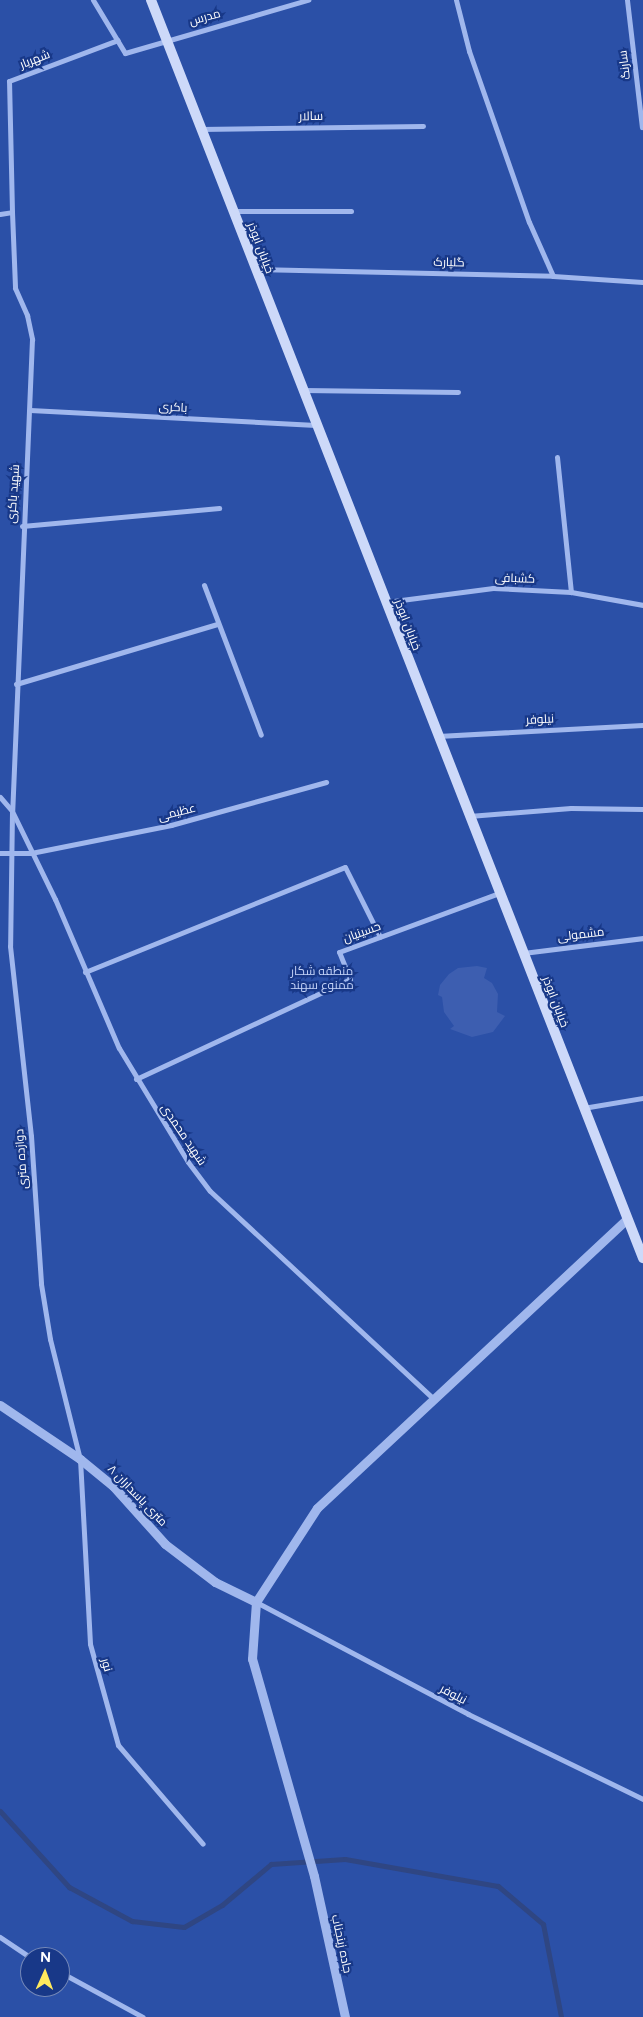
<!DOCTYPE html>
<html>
<head>
<meta charset="utf-8">
<style>
	body { margin:0 }
	#map { position:relative; width:643px; height:2017px; overflow:hidden; background:#183888; font-family:Figtree,Cairo,sans-serif }
	div>[style] { position:absolute }
	[style*='--x'] { left:calc(var(--x)*1px); top:calc(var(--y)*1px); width:calc(var(--w)*1px); rotate:calc(var(--a)*1deg) }
	.green>* { inset:0; background:#2b50a7 }
	.stream>* { height:5px; margin:-2.5px; padding:0 2.5px; transform-origin:2.5px; border-radius:2.5px; background:#2f4683 }
	.building>* { inset:0; background:#3d5eb0 }
	.minor>* { height:5px; margin:-2.5px; padding:0 2.5px; transform-origin:2.5px; border-radius:2.5px; background:#a0b7ed }
	.tertiary>* { height:9px; margin:-4.5px; padding:0 4.5px; transform-origin:4.5px; border-radius:4.5px; background:#a0b7ed }
	.secondary>* { height:10px; margin:-5px; padding:0 5px; transform-origin:5px; border-radius:5px; background:#cdd9f9 }
	span { translate:-50% -50%; white-space:nowrap; text-align:center; line-height:1.15; -webkit-text-stroke:4.5px #183888; paint-order:stroke }
	.street-label { font-size:12px; color:#fff }
	.park-label { font-size:12px; color:#c6d5fa }
	.north { position:absolute; left:20px; top:1947px; width:50px; height:50px; box-sizing:border-box; background:#183888; border:1px solid #7488b8; border-radius:50%; rotate:2deg; font-size:14px; font-weight:700; line-height:20px; text-align:center; color:#fff }
	.north::after { content:''; display:block; margin:auto; width:18px; height:22px; background:#ffea5d; clip-path:polygon(50% 0,100% 100%,50% 72%,0 100%) }
</style>
</head>
<body>
<div id="map">
	<div class="green">
		<div style="clip-path:polygon(evenodd,0 0,643px 0,643px 2017px,0 2017px,0 0,30px 1957px,60px 1957px,60px 1987px,30px 1987px,30px 1957px)"></div>
	</div>
	<div class="stream">
		<div style="--x:0;--y:1811;--w:103;--a:47.8"></div>
		<div style="--x:69;--y:1887;--w:72;--a:28.4"></div>
		<div style="--x:132;--y:1921;--w:52;--a:6.6"></div>
		<div style="--x:184;--y:1927;--w:44;--a:-30.1"></div>
		<div style="--x:222;--y:1905;--w:64;--a:-39.9"></div>
		<div style="--x:271;--y:1864;--w:74;--a:-3.9"></div>
		<div style="--x:345;--y:1859;--w:155;--a:10"></div>
		<div style="--x:498;--y:1886;--w:59;--a:40.2"></div>
		<div style="--x:543;--y:1924;--w:95;--a:79"></div>
	</div>
	<div class="building">
		<div style="clip-path:polygon(477px 966px,487px 968px,484px 978px,492px 983px,498px 994px,497px 1012px,505px 1016px,493px 1032px,472px 1037px,450px 1029px,454px 1026px,444px 1012px,442px 997px,438px 995px,440px 985px,449px 974px,458px 968px)"></div>
	</div>
	<div class="minor">
		<div style="--x:93;--y:0;--w:62;--a:58.9"></div>
		<div style="--x:125;--y:53;--w:191;--a:-16.2"></div>
		<div style="--x:456;--y:0;--w:53;--a:75.7"></div>
		<div style="--x:469;--y:51;--w:181;--a:70.7"></div>
		<div style="--x:529;--y:222;--w:59;--a:66"></div>
		<div style="--x:627;--y:0;--w:128;--a:83.3"></div>
		<div style="--x:200;--y:129;--w:223;--a:-0.8"></div>
		<div style="--x:233;--y:211;--w:118;--a:0"></div>
		<div style="--x:12;--y:212;--w:76;--a:87.7"></div>
		<div style="--x:15;--y:288;--w:30;--a:66"></div>
		<div style="--x:27;--y:315;--w:25;--a:78"></div>
		<div style="--x:32;--y:339;--w:472;--a:92.4"></div>
		<div style="--x:12;--y:811;--w:98;--a:64"></div>
		<div style="--x:55;--y:899;--w:162;--a:66.8"></div>
		<div style="--x:119;--y:1048;--w:133;--a:58.8"></div>
		<div style="--x:188;--y:1162;--w:36;--a:53"></div>
		<div style="--x:210;--y:1191;--w:306;--a:42.9"></div>
		<div style="--x:0;--y:214;--w:12;--a:-9"></div>
		<div style="--x:12;--y:212;--w:131;--a:-91.3"></div>
		<div style="--x:9;--y:81;--w:116;--a:-20.6"></div>
		<div style="--x:255;--y:269;--w:298;--a:1.3"></div>
		<div style="--x:553;--y:276;--w:90;--a:3.8"></div>
		<div style="--x:303;--y:390;--w:155;--a:0.7"></div>
		<div style="--x:30;--y:410;--w:286;--a:3"></div>
		<div style="--x:557;--y:457;--w:136;--a:84.1"></div>
		<div style="--x:22;--y:526;--w:198;--a:-5.2"></div>
		<div style="--x:204;--y:585;--w:160;--a:69.2"></div>
		<div style="--x:386;--y:602;--w:108;--a:-7.5"></div>
		<div style="--x:493;--y:588;--w:78;--a:2.9"></div>
		<div style="--x:571;--y:592;--w:73;--a:10.2"></div>
		<div style="--x:16;--y:684;--w:210;--a:-16.6"></div>
		<div style="--x:438;--y:736;--w:205;--a:-3.1"></div>
		<div style="--x:0;--y:797;--w:18;--a:49"></div>
		<div style="--x:12;--y:811;--w:135;--a:90.8"></div>
		<div style="--x:10;--y:946;--w:191;--a:83.7"></div>
		<div style="--x:31;--y:1136;--w:148;--a:86.1"></div>
		<div style="--x:41;--y:1284;--w:56;--a:80.7"></div>
		<div style="--x:50;--y:1339;--w:124;--a:76"></div>
		<div style="--x:80;--y:1459;--w:185;--a:86.9"></div>
		<div style="--x:90;--y:1644;--w:105;--a:74.5"></div>
		<div style="--x:118;--y:1745;--w:130;--a:49.4"></div>
		<div style="--x:469;--y:816;--w:102;--a:-4.5"></div>
		<div style="--x:571;--y:808;--w:72;--a:0.8"></div>
		<div style="--x:0;--y:853;--w:31;--a:0"></div>
		<div style="--x:31;--y:853;--w:143;--a:-11.3"></div>
		<div style="--x:171;--y:825;--w:161;--a:-15.5"></div>
		<div style="--x:523;--y:953;--w:121;--a:-7.1"></div>
		<div style="--x:85;--y:972;--w:280;--a:-22"></div>
		<div style="--x:345;--y:867;--w:78;--a:63.4"></div>
		<div style="--x:136;--y:1079;--w:236;--a:-25"></div>
		<div style="--x:350;--y:979;--w:29;--a:-112"></div>
		<div style="--x:339;--y:952;--w:171;--a:-20.2"></div>
		<div style="--x:583;--y:1108;--w:61;--a:-9.5"></div>
		<div style="--x:256;--y:1602;--w:240;--a:27.8"></div>
		<div style="--x:468;--y:1714;--w:195;--a:25.9"></div>
		<div style="--x:0;--y:1937;--w:36;--a:34"></div>
		<div style="--x:60;--y:1972;--w:94;--a:28.5"></div>
	</div>
	<div class="tertiary">
		<div style="--x:0;--y:1405;--w:97;--a:34"></div>
		<div style="--x:80;--y:1459;--w:43;--a:39.3"></div>
		<div style="--x:113;--y:1486;--w:78;--a:48.1"></div>
		<div style="--x:165;--y:1544;--w:63;--a:37.2"></div>
		<div style="--x:215;--y:1582;--w:46;--a:26"></div>
		<div style="--x:345;--y:2017;--w:144;--a:-102.4"></div>
		<div style="--x:314;--y:1876;--w:226;--a:-105.9"></div>
		<div style="--x:252;--y:1659;--w:57;--a:-86"></div>
		<div style="--x:256;--y:1602;--w:112;--a:-57"></div>
		<div style="--x:317;--y:1508;--w:424;--a:-43"></div>
	</div>
	<div class="secondary">
		<div style="--x:151;--y:0;--w:1351;--a:68.64"></div>
	</div>
	<div class="street-label">
		<span style="left:205px;top:18px;rotate:-16deg">مدرس</span>
		<span style="left:35px;top:60px;rotate:-21deg">شهریار</span>
		<span style="left:625px;top:65px;rotate:-97deg">سارنگ</span>
		<span style="left:311px;top:117px;rotate:-1deg">سالار</span>
		<span style="left:260px;top:248px;rotate:69deg">خیابان ابوذر</span>
		<span style="left:449px;top:263px;rotate:1deg">گلپارک</span>
		<span style="left:173px;top:408px;rotate:3deg">باکری</span>
		<span style="left:14px;top:494px;rotate:-86deg">شهید باکری</span>
		<span style="left:515px;top:579px;rotate:2deg">کشبافی</span>
		<span style="left:407px;top:625px;rotate:69deg">خیابان ابوذر</span>
		<span style="left:540px;top:720px;rotate:-3deg">نیلوفر</span>
		<span style="left:177px;top:813px;rotate:-14deg">عظیمی</span>
		<span style="left:362px;top:933px;rotate:-20deg">حسینیان</span>
		<span style="left:581px;top:935px;rotate:-7deg">مشمولی</span>
		<span style="left:555px;top:1002px;rotate:69deg">خیابان ابوذر</span>
		<span style="left:183px;top:1135px;rotate:56deg">شهید محمدی</span>
		<span style="left:22px;top:1159px;rotate:-94deg">دوازده متری</span>
		<span style="left:137px;top:1496px;rotate:46deg">۸ متری پاسداران</span>
		<span style="left:106px;top:1665px;rotate:74deg">نور</span>
		<span style="left:453px;top:1695px;rotate:28deg">نیلوفر</span>
		<span style="left:341px;top:1944px;rotate:78deg">جاده زینجناب</span>
	</div>
	<div class="park-label">
		<span style="left:322px;top:979px">منطقه شکار<br>ممنوع سهند</span>
	</div>
	<div class="north">N</div>
</div>
</body>
</html>
